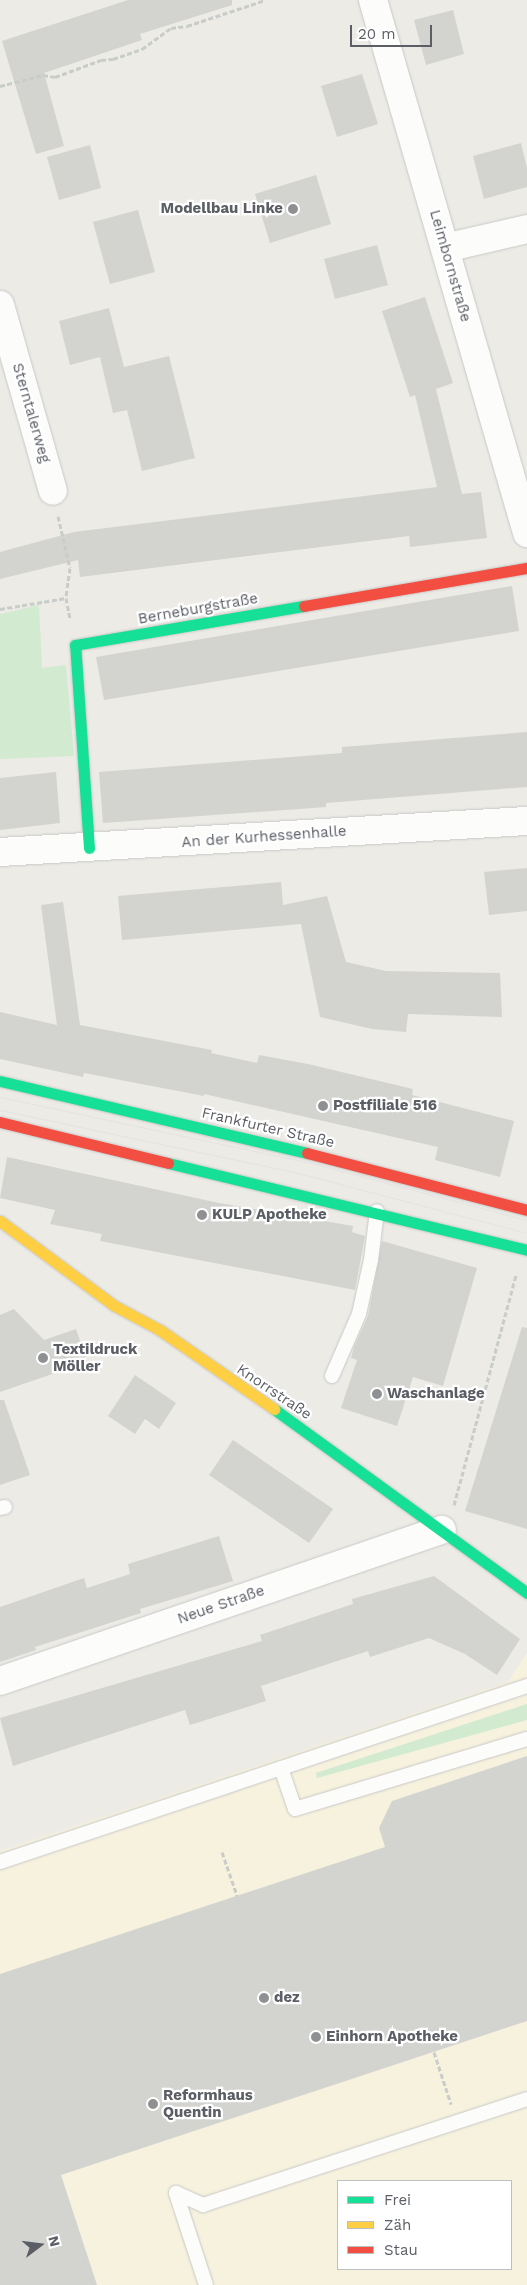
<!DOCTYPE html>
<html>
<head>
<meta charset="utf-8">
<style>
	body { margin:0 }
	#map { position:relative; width:527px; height:2285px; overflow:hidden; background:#ecebe6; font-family:"Work Sans",sans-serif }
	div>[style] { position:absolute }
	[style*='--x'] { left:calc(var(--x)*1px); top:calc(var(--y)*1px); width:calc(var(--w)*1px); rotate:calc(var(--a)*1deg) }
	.commercial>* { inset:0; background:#f6f2de }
	.green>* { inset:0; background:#d2ead0 }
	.building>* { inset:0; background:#d3d3d0 }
	.path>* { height:3px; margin-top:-1.5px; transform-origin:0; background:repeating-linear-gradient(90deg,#c8cdca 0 5px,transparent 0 7.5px) }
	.roads { filter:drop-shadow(0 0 1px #c8c8c7) drop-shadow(0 0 1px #c8c8c7) }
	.lane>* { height:14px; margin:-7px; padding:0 7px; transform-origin:7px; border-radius:7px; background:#fcfcfb }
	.street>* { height:28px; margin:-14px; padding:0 14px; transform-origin:14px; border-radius:14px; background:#fcfcfb }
	.fast>* { height:11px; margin:-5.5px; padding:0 5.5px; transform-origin:5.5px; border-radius:5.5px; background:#16e098 }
	.slow>* { height:11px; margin:-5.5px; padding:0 5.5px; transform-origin:5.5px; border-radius:5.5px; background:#ffcf43 }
	.jam>* { height:11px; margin:-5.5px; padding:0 5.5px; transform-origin:5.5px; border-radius:5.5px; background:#f24e42 }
	.tram>* { height:1px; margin:-0.5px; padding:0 0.5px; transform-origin:0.5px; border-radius:0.5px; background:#e4e3e3 }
	.dots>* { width:14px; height:14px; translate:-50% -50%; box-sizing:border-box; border:2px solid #fff; border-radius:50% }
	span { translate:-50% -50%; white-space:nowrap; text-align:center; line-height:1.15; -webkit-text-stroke:4.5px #fff; paint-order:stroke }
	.poi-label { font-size:15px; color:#5b5f65; font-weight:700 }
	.right { translate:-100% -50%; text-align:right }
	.left { translate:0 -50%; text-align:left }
	.street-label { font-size:15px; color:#5b5f65 }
	.legend { position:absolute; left:337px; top:2180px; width:175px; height:90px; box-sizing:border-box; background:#fff; border:1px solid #bdbfc1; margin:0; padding:6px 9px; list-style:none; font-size:15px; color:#5b5f65 }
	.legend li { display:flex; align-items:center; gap:10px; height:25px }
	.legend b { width:25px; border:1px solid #bdbfc1 }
	.north { position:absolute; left:15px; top:2220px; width:50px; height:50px; -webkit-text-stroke:4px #fff; paint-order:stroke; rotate:75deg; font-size:14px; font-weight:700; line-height:20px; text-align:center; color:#5b5f65 }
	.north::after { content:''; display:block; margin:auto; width:18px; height:22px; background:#5b5f65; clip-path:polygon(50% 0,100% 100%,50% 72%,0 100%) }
	.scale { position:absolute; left:350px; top:25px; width:82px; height:22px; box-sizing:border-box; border:2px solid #5b5f65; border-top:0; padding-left:6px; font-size:15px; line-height:18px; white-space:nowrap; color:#5b5f65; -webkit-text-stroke:4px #fff; paint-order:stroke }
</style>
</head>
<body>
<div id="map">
	<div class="commercial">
		<div style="clip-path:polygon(evenodd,527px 1653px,527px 2285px,0 2285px,0 1851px,508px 1682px,527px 1653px,338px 2181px,511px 2181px,511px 2269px,338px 2269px,338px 2181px)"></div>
	</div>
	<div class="green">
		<div style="clip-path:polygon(39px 605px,42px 668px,66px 665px,74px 756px,0 759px,0 614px)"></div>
		<div style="clip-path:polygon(527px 1704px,527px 1720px,317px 1778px,316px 1773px)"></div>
	</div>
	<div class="building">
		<div style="clip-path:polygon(128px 0,232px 0,232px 5px,140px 34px,142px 40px,44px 73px,64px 146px,36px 154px,2px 41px)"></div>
		<div style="clip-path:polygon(453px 10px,464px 54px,426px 65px,414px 20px)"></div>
		<div style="clip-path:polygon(362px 74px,378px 124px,337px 137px,321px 86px)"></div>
		<div style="clip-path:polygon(521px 143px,527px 168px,527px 187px,484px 199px,473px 156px)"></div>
		<div style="clip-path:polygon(90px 145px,101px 188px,59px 200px,47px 157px)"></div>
		<div style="clip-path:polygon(316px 175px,331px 224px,270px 243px,255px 194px)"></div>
		<div style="clip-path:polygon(138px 210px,155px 272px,110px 284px,93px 222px)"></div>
		<div style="clip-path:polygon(377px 245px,388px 285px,335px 299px,324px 259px)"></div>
		<div style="clip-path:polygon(425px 297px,453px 383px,436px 389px,462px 494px,481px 492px,487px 538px,410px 547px,409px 536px,80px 577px,78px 560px,0 579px,0 552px,74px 532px,437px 487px,415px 395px,410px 397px,382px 311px)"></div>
		<div style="clip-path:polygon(109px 308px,124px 367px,169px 356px,195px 458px,142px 471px,127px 410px,113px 413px,100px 357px,70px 365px,59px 321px)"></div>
		<div style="clip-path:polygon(512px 586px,519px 631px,104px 700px,96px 657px)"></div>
		<div style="clip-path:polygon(527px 732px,527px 787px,326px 803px,326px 807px,103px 823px,99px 772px,342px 753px,342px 747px)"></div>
		<div style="clip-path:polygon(56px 772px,60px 823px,0 830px,0 778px)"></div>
		<div style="clip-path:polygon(527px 868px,527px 911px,489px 915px,484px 872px)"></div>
		<div style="clip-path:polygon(281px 882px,283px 905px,327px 896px,346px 962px,386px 971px,500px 973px,502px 1017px,408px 1014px,406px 1032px,372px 1029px,320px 1017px,301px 924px,122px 940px,118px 896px)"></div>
		<div style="clip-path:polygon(63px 902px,80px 1025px,212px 1050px,211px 1053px,257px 1063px,259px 1055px,308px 1064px,413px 1089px,412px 1095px,514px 1121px,500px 1177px,435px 1160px,438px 1147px,204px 1094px,204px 1096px,84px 1073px,83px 1077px,0 1059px,0 1012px,57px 1025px,41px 905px)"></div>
		<div style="clip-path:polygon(7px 1157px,219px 1203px,353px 1226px,352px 1232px,365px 1236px,355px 1290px,100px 1241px,102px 1234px,50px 1224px,55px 1210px,0 1198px)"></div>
		<div style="clip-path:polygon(382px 1241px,477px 1268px,443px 1386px,413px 1377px,397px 1426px,341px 1408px,357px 1360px,351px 1358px,354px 1347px,368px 1316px)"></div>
		<div style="clip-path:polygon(14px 1309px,44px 1340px,76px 1329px,87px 1362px,0 1392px,0 1315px)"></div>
		<div style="clip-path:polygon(522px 1327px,527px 1328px,527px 1529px,465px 1511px)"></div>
		<div style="clip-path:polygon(135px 1375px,176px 1403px,159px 1429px,145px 1419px,135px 1434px,108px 1416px)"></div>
		<div style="clip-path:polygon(0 1400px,4px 1400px,30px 1475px,0 1485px)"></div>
		<div style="clip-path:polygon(233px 1440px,333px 1509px,309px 1543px,209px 1475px)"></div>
		<div style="clip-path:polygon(219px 1536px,233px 1581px,140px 1609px,141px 1613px,35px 1647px,36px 1650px,0 1662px,0 1607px,84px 1578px,87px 1588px,130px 1574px,128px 1564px)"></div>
		<div style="clip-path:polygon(434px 1576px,520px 1639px,497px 1675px,465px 1654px,429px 1638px,370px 1657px,368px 1651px,261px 1686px,266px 1701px,190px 1725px,185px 1710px,13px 1766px,0 1718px,262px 1641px,260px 1635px,353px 1604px,352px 1599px)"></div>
		<div style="clip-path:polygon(527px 1756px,527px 2021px,61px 2175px,97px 2285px,0 2285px,0 1974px,385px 1847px,379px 1828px,392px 1801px)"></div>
	</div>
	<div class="path">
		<div style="--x:0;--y:86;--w:44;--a:-14.3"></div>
		<div style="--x:43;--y:75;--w:12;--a:9"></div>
		<div style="--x:55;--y:77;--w:49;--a:-20.3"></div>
		<div style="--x:101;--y:60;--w:12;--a:-5"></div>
		<div style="--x:113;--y:59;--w:31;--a:-19"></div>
		<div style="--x:142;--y:49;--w:36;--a:-36"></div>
		<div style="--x:171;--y:28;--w:16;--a:-7"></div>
		<div style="--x:187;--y:26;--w:82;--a:-18.4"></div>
		<div style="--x:58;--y:516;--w:53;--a:77"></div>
		<div style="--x:70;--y:568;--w:30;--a:98"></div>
		<div style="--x:66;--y:598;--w:20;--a:79"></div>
		<div style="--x:0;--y:609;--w:67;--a:-9.5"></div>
		<div style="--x:454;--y:1505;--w:238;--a:-74.9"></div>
		<div style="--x:222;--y:1852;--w:46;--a:70.8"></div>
		<div style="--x:434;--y:2052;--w:55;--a:71.9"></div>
	</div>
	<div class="roads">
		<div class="lane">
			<div style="--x:332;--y:1376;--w:68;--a:-66.5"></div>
			<div style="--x:359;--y:1314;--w:55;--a:-77.5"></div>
			<div style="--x:371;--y:1260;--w:49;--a:-83"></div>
			<div style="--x:0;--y:1508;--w:5;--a:-11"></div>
			<div style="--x:281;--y:1768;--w:43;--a:71.1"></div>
			<div style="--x:295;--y:1809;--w:242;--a:-16.8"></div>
			<div style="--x:0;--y:1862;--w:556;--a:-18.47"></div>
			<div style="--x:206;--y:2285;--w:97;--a:-108.1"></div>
			<div style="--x:176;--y:2193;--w:30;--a:24"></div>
			<div style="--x:203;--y:2205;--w:341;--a:-18.1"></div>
		</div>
		<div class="street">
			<div style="--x:373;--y:0;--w:555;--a:73.88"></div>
			<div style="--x:445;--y:248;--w:84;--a:-13"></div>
			<div style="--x:0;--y:305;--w:193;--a:74.1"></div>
			<div style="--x:0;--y:852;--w:528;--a:-3.37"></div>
			<div style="--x:0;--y:1681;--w:467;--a:-18.9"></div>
		</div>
		<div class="fast">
			<div style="--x:89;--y:848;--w:203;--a:-93.9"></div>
			<div style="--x:75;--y:645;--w:232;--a:-9.7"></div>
			<div style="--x:0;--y:1081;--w:315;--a:13.2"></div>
			<div style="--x:168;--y:1163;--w:369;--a:13.6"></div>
			<div style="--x:274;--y:1409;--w:313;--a:36"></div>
		</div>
		<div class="slow">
			<div style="--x:0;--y:1221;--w:143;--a:36.5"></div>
			<div style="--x:115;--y:1306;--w:51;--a:28.1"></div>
			<div style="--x:160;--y:1330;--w:139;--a:34.7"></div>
		</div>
		<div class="jam">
			<div style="--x:304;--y:606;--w:226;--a:-9.7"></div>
			<div style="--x:0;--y:1122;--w:173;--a:13.7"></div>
			<div style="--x:307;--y:1153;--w:227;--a:14.5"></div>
		</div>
	</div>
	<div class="tram">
		<div style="--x:0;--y:1097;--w:314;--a:12"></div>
		<div style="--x:307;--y:1162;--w:228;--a:14.8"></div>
		<div style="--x:0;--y:1110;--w:305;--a:11.9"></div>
		<div style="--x:298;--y:1173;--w:237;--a:14.7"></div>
	</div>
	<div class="dots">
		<div style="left:293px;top:209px;background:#8e9092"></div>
		<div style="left:323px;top:1106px;background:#8e9092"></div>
		<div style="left:202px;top:1215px;background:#8e9092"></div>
		<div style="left:43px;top:1358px;background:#8e9092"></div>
		<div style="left:377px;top:1394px;background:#8e9092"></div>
		<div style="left:264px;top:1998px;background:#8e9092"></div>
		<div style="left:316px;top:2037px;background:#8e9092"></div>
		<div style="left:153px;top:2104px;background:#8e9092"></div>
	</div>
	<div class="poi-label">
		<span class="right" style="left:283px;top:209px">Modellbau Linke</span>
		<span class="left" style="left:333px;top:1106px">Postfiliale 516</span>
		<span class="left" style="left:212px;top:1215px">KULP Apotheke</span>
		<span class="left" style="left:53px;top:1358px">Textildruck<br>Möller</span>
		<span class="left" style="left:387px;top:1394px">Waschanlage</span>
		<span class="left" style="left:274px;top:1998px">dez</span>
		<span class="left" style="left:326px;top:2037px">Einhorn Apotheke</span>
		<span class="left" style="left:163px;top:2104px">Reformhaus<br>Quentin</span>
	</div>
	<div class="street-label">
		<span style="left:450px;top:266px;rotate:74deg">Leimbornstraße</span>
		<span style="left:31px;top:413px;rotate:74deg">Sterntalerweg</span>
		<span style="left:198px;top:609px;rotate:-10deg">Berneburgstraße</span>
		<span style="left:264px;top:837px;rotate:-4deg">An der Kurhessenhalle</span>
		<span style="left:268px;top:1128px;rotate:13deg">Frankfurter Straße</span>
		<span style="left:274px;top:1392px;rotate:34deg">Knorrstraße</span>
		<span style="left:221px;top:1605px;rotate:-19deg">Neue Straße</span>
	</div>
	<ul class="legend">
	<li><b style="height:6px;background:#16e098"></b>Frei</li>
	<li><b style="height:6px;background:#ffcf43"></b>Zäh</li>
	<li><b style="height:6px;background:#f24e42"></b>Stau</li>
	</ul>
	<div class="north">N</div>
	<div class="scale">20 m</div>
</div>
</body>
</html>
